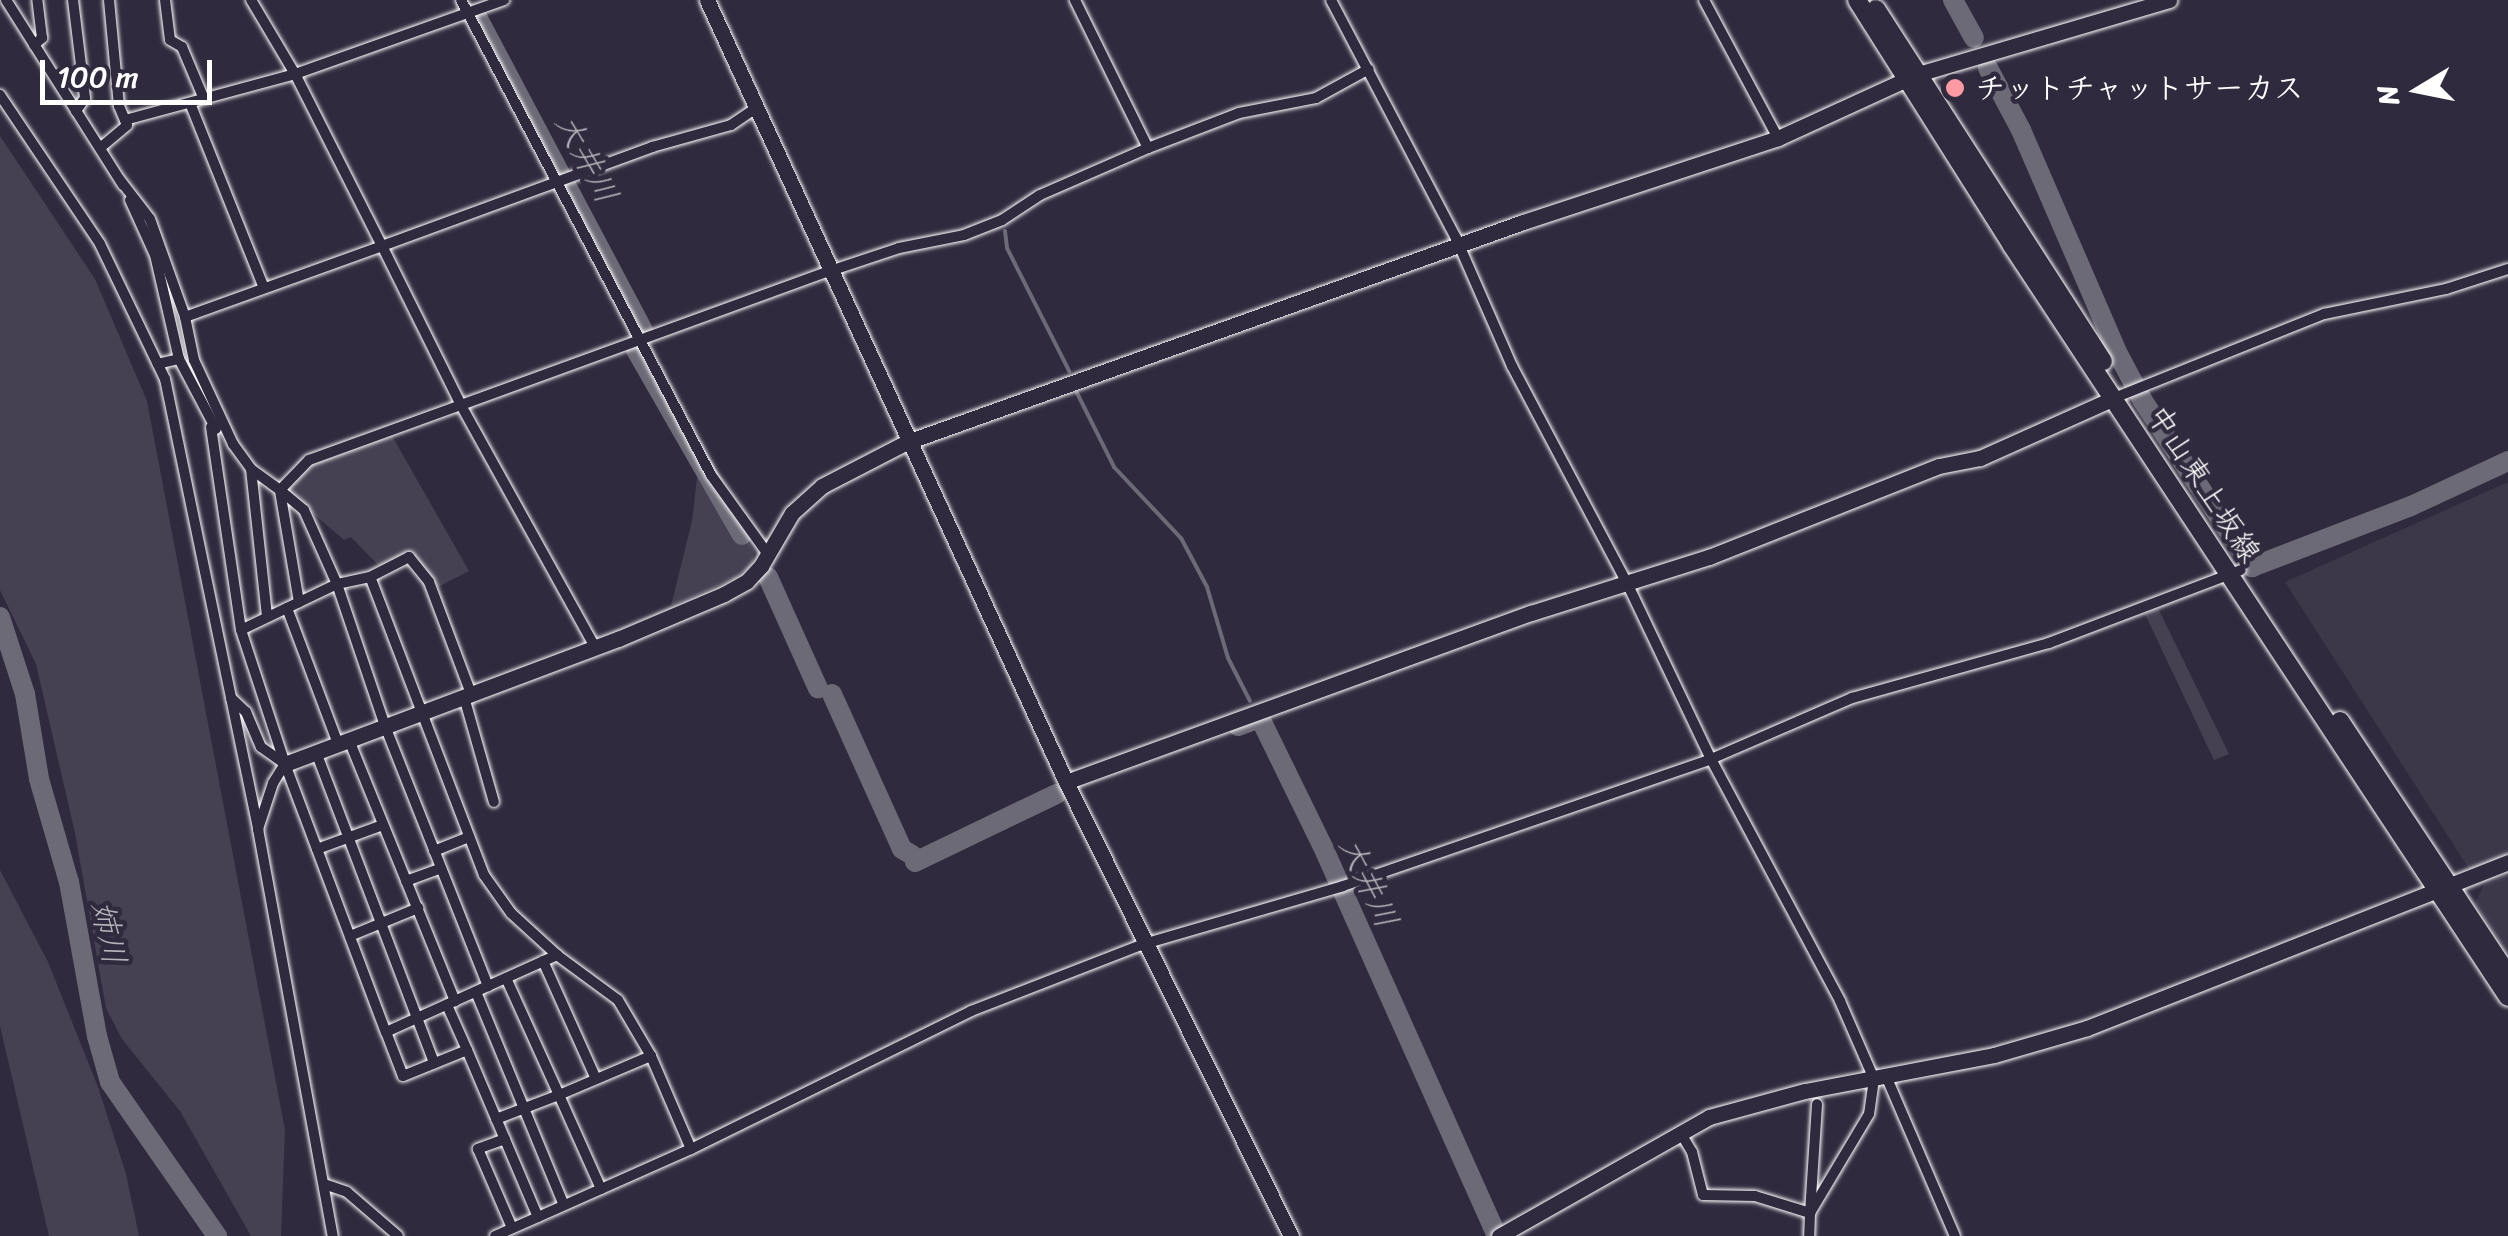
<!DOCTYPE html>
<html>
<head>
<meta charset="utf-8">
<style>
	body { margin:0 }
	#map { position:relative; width:2508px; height:1236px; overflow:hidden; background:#2f2a3d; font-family:Sriracha,"Klee One",sans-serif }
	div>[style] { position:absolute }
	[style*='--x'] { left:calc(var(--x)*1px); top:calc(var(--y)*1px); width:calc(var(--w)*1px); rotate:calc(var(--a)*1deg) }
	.built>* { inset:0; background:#3c3749 }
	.green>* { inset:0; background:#464152 }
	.stream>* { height:4px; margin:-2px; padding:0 2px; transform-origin:2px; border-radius:2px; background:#6d6a77 }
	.river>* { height:20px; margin:-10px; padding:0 10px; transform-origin:10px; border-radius:10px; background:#6d6a77 }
	.roads { filter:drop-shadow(0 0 2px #fff) drop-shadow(0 0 2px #fff) }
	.street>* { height:10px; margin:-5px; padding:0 5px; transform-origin:5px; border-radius:5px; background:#2f2a3d }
	.secondary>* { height:15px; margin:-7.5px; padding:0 7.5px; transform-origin:7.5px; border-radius:7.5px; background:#2f2a3d }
	.primary>* { height:18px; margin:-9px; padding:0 9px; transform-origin:9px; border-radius:9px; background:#2f2a3d }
	.dots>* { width:28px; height:28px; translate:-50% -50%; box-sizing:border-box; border:5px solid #2f2a3d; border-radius:50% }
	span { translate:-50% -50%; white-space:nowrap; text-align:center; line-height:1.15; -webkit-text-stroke:9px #2f2a3d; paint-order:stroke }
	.poi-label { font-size:30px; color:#fff; font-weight:700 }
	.left { translate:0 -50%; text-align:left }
	.street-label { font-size:30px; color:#fff }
	.water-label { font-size:32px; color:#b6b4bb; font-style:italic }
	.north { position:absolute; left:2368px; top:40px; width:100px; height:100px; -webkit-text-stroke:8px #2f2a3d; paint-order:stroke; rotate:260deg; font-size:28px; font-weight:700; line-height:40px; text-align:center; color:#fff }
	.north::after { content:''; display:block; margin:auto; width:35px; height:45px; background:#fff; clip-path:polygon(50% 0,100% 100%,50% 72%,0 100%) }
	.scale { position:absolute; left:40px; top:60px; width:172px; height:45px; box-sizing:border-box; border:5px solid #fff; border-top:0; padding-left:12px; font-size:30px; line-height:35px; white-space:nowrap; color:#fff; -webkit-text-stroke:8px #2f2a3d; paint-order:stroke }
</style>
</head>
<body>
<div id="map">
	<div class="built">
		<div style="clip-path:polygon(2508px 482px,2508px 856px,2471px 872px,2285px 582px)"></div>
		<div style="clip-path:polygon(2508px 874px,2508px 954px,2475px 903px,2484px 885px)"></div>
	</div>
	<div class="green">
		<div style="clip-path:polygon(0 136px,95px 279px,147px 401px,285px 1130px,281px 1236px,251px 1236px,180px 1111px,122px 1039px,106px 1008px,75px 833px,36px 664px,0 590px)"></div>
		<div style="clip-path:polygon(392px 436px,469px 571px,438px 587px,407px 551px,381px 568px,351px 537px,344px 540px,288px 492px,298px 474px,311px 465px)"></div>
		<div style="clip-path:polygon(703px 476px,754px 551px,752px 565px,734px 579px,671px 606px,692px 521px,697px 478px)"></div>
		<div style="clip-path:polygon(2158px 608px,2229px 754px,2214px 760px,2145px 614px)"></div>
		<div style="clip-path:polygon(0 870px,48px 962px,98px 1087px,126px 1174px,139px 1236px,49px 1236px,0 1026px)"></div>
	</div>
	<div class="stream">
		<div style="--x:1005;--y:231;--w:17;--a:83"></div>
		<div style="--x:1007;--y:248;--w:138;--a:63.2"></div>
		<div style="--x:1077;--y:393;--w:83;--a:63.4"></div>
		<div style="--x:1114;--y:467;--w:98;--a:46.7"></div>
		<div style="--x:1181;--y:538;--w:55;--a:62"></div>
		<div style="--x:1207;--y:587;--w:74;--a:73.5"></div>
		<div style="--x:1228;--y:658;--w:48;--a:62.9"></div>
	</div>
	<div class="river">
		<div style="--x:1953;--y:0;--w:43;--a:61.1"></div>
		<div style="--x:476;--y:15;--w:357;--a:62.1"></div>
		<div style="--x:1988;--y:68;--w:70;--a:62"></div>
		<div style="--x:2021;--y:130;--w:244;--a:66.6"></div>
		<div style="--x:2118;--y:354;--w:53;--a:62"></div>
		<div style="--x:2143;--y:401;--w:199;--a:56.7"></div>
		<div style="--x:2252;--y:567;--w:170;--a:-21"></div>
		<div style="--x:2411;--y:506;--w:107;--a:-24.9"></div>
		<div style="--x:636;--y:350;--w:213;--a:60.2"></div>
		<div style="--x:768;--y:577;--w:122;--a:65.8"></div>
		<div style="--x:0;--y:617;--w:81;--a:72"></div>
		<div style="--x:25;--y:694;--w:86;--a:80.6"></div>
		<div style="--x:39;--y:779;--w:107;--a:73.8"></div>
		<div style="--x:69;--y:882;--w:157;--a:79.7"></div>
		<div style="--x:97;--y:1036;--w:48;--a:74.2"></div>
		<div style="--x:110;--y:1082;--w:188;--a:55.2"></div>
		<div style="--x:832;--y:694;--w:170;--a:65.7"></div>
		<div style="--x:902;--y:849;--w:12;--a:31"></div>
		<div style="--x:1238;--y:726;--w:23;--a:-20"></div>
		<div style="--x:1260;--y:718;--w:144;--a:64"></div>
		<div style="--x:1323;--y:847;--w:426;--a:65.9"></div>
		<div style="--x:915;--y:862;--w:157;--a:-25.7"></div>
	</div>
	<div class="roads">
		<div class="street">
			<div style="--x:6;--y:0;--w:219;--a:57.7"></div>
			<div style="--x:73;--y:0;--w:99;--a:83"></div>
			<div style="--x:85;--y:98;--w:16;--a:125"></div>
			<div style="--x:165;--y:0;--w:40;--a:82.9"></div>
			<div style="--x:170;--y:40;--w:14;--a:30"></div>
			<div style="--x:182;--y:47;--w:56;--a:67.1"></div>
			<div style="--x:461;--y:0;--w:537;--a:62.24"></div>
			<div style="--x:711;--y:475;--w:96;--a:54.3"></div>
			<div style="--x:1331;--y:0;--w:269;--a:62.3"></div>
			<div style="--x:1456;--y:238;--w:140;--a:66.4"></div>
			<div style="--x:1512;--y:366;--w:243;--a:62.1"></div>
			<div style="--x:1626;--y:581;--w:197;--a:64.5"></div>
			<div style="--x:1711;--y:759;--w:274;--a:61.9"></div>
			<div style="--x:1840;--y:1001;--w:85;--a:66.4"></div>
			<div style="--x:1874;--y:1079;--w:35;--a:98"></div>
			<div style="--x:1869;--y:1114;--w:115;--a:120.8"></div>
			<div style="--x:1810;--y:1213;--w:23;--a:92"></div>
			<div style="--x:1704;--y:0;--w:157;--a:61.8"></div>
			<div style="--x:34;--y:45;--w:11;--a:-41"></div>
			<div style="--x:42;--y:38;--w:38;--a:-97"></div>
			<div style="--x:0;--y:95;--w:179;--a:56.1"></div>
			<div style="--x:100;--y:244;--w:150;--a:64.3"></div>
			<div style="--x:165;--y:379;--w:460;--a:78.3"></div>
			<div style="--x:258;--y:829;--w:414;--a:79.6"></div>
			<div style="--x:190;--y:103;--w:199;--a:68.2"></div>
			<div style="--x:125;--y:120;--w:176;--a:-15.1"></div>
			<div style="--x:295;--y:74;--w:86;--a:-120.7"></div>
			<div style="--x:100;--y:148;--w:35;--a:-40"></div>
			<div style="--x:127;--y:125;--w:21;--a:-113"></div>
			<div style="--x:119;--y:106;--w:106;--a:-95.4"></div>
			<div style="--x:1148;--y:148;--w:97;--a:-21"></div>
			<div style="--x:1239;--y:113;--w:78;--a:-11"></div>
			<div style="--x:1316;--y:98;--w:60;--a:-28.7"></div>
			<div style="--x:120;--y:180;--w:49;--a:52.4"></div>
			<div style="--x:150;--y:219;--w:104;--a:70.3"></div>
			<div style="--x:185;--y:317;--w:209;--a:-19.8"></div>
			<div style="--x:382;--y:246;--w:193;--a:-116.8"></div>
			<div style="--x:295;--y:74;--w:222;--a:-19.5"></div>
			<div style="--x:130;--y:200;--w:60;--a:65.6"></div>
			<div style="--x:155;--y:255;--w:107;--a:77"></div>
			<div style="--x:179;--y:359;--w:22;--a:167"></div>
			<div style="--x:185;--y:317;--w:44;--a:78.2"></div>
			<div style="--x:194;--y:360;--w:93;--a:65.1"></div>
			<div style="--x:233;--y:444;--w:31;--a:54"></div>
			<div style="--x:251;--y:469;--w:36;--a:36"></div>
			<div style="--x:280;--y:490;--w:42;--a:-46"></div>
			<div style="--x:309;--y:460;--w:162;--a:-19.9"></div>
			<div style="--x:461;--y:405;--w:178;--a:-116.4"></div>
			<div style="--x:382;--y:246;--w:288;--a:-20.1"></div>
			<div style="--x:652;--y:147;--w:82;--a:-15.6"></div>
			<div style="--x:731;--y:125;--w:30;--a:-34"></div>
			<div style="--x:179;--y:359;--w:79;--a:62.1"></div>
			<div style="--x:2114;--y:398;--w:226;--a:-21.8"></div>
			<div style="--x:2324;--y:314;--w:125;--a:-11.6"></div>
			<div style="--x:2446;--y:289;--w:65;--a:-17.9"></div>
			<div style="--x:211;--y:427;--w:205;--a:81.6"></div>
			<div style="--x:251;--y:469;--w:149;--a:83.8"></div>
			<div style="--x:280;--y:490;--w:31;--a:40"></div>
			<div style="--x:304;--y:510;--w:81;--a:66"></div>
			<div style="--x:337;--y:584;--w:106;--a:154.4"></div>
			<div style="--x:241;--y:630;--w:141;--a:71.8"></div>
			<div style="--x:285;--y:764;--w:286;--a:69.4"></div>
			<div style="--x:386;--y:1032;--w:112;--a:-24.3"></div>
			<div style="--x:488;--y:986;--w:76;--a:-24.2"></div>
			<div style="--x:557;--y:955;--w:62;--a:-137.6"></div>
			<div style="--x:511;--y:913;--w:47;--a:-125.4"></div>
			<div style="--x:484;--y:875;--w:319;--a:-110.9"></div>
			<div style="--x:370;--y:577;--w:34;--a:168"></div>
			<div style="--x:337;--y:584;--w:150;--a:71.3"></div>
			<div style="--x:385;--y:726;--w:280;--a:68.4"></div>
			<div style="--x:280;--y:491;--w:113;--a:80.3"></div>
			<div style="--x:370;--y:577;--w:44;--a:-27.1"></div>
			<div style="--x:409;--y:557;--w:32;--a:51"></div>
			<div style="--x:429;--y:582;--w:120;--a:69.4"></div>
			<div style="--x:287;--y:608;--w:145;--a:69.4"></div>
			<div style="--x:595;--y:647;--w:277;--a:-119"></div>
			<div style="--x:461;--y:405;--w:393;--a:-20"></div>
			<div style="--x:830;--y:271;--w:73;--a:-18.4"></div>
			<div style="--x:899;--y:248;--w:66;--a:-11.3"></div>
			<div style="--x:964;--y:235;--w:41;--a:-21.5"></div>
			<div style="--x:1002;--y:220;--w:45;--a:-33.3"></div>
			<div style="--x:1040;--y:195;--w:118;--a:-23.5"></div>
			<div style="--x:1148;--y:148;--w:165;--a:-116.3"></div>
			<div style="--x:464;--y:697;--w:109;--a:74.1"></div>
			<div style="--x:231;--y:698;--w:21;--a:43"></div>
			<div style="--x:246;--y:712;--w:38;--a:67"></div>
			<div style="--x:261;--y:747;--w:28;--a:35"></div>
			<div style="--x:349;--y:740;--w:282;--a:67.9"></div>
			<div style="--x:316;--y:752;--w:333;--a:69.2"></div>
			<div style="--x:258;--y:829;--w:48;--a:-71.9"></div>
			<div style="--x:273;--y:783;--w:22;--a:-58"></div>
			<div style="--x:317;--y:849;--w:70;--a:-20"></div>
			<div style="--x:434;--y:851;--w:38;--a:-22"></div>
			<div style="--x:406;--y:881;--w:37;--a:-20"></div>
			<div style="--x:350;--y:936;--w:74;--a:-22.4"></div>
			<div style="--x:543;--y:961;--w:129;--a:65.8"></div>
			<div style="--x:506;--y:978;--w:128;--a:65.6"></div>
			<div style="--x:559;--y:1095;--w:100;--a:-23"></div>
			<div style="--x:651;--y:1056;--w:65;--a:-120.5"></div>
			<div style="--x:618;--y:1000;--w:76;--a:-143.6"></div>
			<div style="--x:476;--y:992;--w:230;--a:67.6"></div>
			<div style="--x:447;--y:1005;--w:49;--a:66"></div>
			<div style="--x:386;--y:1032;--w:47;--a:68.9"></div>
			<div style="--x:403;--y:1076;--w:69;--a:-22.1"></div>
			<div style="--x:467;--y:1050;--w:181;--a:67"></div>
			<div style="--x:538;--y:1217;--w:167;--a:-24"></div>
			<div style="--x:691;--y:1149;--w:101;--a:-113.3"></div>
			<div style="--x:1886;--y:1076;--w:174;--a:66.7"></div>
			<div style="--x:496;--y:1119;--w:67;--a:-20.9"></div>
			<div style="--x:559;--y:1095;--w:103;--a:65.9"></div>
			<div style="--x:1680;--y:1132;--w:23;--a:59"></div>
			<div style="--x:1692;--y:1152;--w:44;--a:75.7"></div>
			<div style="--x:1703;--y:1195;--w:52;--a:1.1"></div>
			<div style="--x:1755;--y:1196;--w:58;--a:17.2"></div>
			<div style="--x:1810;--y:1213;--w:109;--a:-86.3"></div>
			<div style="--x:505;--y:1139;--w:29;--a:160"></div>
			<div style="--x:478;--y:1149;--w:86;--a:66.7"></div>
			<div style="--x:691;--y:1149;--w:312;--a:-26.2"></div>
			<div style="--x:971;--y:1011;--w:186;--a:-21.2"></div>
			<div style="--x:1144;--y:944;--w:207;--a:-16.2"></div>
			<div style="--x:1343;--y:886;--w:389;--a:-19"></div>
			<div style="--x:1711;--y:759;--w:154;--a:-23.4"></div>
			<div style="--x:1852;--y:698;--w:205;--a:-15.6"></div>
			<div style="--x:2049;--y:643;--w:205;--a:-20.8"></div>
			<div style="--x:324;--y:1184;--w:24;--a:19"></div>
			<div style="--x:347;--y:1192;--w:67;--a:40.8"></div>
			<div style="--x:495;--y:1236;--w:47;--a:-23.8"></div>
		</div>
		<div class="secondary">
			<div style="--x:707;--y:0;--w:860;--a:65.34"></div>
			<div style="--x:1066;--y:782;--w:507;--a:63.64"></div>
			<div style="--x:285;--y:764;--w:356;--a:-20.6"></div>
			<div style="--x:618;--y:639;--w:115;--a:-23"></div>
			<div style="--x:724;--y:594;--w:26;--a:-29"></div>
			<div style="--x:747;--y:581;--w:21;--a:-47"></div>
			<div style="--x:761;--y:566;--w:61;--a:-59.7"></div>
			<div style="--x:792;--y:513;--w:40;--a:-42"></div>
			<div style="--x:822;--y:486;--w:96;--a:-27.4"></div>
			<div style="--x:907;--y:442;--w:654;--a:-19.65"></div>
			<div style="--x:1523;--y:222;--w:268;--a:-18.2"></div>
			<div style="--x:1778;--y:138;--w:154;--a:-24.6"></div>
			<div style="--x:1918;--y:74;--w:262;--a:-16.4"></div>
			<div style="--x:1066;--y:782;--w:495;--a:-20"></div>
			<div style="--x:1531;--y:613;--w:187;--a:-17.5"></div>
			<div style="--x:1709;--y:557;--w:247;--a:-21.6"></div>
			<div style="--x:1939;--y:466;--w:42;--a:-11"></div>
			<div style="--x:1980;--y:458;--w:147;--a:-24.1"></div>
			<div style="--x:1499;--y:1236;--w:241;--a:-29.5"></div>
			<div style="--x:1709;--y:1117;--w:99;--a:-15.2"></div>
			<div style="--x:1805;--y:1091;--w:192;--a:-10.8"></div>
			<div style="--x:1994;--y:1055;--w:97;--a:-16.2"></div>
			<div style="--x:2087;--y:1028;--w:453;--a:-21.5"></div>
		</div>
		<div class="primary">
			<div style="--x:1857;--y:0;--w:289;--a:57.7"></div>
			<div style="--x:2011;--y:244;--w:902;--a:56.57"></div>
			<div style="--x:1876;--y:9;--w:419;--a:57.2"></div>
			<div style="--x:2340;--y:721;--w:305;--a:56.5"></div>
		</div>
	</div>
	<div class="dots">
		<div style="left:1955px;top:88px;background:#ff9aa2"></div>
	</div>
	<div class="poi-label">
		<span class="left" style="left:1975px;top:88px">チットチャットサーカス</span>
	</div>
	<div class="street-label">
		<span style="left:2204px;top:484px;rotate:57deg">中山東上坂線</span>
	</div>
	<div class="water-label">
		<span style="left:586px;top:159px;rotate:62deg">大井川</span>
		<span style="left:1368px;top:883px;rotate:65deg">大井川</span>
		<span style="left:108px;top:933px;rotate:78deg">姉川</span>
	</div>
	<div class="north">N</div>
	<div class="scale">100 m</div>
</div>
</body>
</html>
